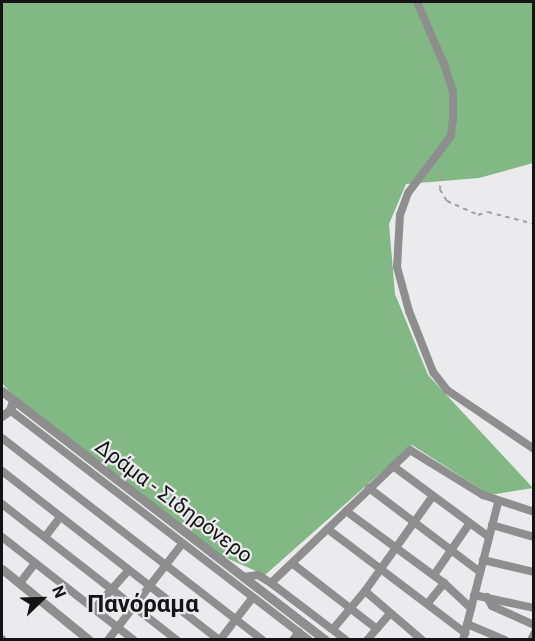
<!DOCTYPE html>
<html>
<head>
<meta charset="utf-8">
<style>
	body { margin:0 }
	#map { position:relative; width:535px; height:641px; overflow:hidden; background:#ebebee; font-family:Roboto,sans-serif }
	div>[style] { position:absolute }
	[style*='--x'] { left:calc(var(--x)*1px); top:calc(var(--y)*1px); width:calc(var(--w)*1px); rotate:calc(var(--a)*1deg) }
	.forest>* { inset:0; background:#81b884 }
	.path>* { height:1.5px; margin-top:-0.75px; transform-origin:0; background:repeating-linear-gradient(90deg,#9f9fa1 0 4.5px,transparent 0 9px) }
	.minor>* { height:8px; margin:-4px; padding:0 4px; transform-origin:4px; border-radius:4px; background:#8f8e8f }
	.tertiary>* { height:9px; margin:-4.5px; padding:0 4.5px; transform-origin:4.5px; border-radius:4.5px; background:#8f8e8f }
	span { translate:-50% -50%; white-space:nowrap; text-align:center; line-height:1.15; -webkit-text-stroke:4.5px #ebebee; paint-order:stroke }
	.street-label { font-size:21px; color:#141415 }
	.quarter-label { font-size:24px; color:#141415; font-weight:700 }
	.frame { position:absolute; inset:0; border:3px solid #141415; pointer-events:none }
	.north { position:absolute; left:12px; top:569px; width:60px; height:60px; -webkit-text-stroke:4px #ebebee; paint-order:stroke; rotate:67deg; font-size:16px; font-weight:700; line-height:24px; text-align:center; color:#141415 }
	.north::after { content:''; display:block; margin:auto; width:21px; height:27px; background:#141415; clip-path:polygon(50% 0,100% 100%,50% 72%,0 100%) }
</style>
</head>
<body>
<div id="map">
	<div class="forest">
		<div style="clip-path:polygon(2px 2px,533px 2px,533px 163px,479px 178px,406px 184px,389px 224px,395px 294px,428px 375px,533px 488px,490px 495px,412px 445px,265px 575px,222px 556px,12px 394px,2px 383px)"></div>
	</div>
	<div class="path">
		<div style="--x:437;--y:164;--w:14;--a:69"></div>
		<div style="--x:442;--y:177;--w:12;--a:99"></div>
		<div style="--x:440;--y:189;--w:14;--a:60"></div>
		<div style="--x:447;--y:201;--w:34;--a:24"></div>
		<div style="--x:478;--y:215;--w:10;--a:-17"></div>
		<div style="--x:488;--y:212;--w:48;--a:14.6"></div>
	</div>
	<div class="minor">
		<div style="--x:417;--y:2;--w:68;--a:66.5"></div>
		<div style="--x:444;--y:64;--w:29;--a:72"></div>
		<div style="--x:453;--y:92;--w:27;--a:90"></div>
		<div style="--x:453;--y:119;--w:17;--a:97"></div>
		<div style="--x:451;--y:136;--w:71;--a:127"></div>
		<div style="--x:408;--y:193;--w:23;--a:110"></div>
		<div style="--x:400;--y:215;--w:52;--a:93.3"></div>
		<div style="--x:397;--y:267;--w:46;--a:74.7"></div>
		<div style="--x:409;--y:311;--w:66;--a:68.5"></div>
		<div style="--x:433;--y:372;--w:23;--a:52"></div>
		<div style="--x:447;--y:390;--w:105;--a:34.1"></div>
		<div style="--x:10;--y:410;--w:377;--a:37.6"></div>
		<div style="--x:2;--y:438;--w:329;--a:37.8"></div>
		<div style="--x:393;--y:466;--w:119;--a:36.5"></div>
		<div style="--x:2;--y:471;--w:275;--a:37.9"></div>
		<div style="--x:369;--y:488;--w:139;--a:37.1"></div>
		<div style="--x:2;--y:504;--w:222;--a:37.9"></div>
		<div style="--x:346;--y:511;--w:122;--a:36.3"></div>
		<div style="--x:444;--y:583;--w:37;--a:43"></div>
		<div style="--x:492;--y:525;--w:44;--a:15.9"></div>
		<div style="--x:329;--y:530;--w:171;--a:37.1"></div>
		<div style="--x:2;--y:537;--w:167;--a:38"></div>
		<div style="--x:45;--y:537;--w:25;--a:-53"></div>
		<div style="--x:483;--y:560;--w:52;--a:13.2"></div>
		<div style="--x:293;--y:564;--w:106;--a:37.7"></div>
		<div style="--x:434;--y:575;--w:62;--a:-55.5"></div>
		<div style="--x:243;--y:577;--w:15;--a:-8"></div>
		<div style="--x:258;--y:575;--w:15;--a:32"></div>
		<div style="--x:271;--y:583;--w:94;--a:37.2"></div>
		<div style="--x:20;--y:583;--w:25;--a:-53"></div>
		<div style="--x:271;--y:583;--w:192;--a:-43.7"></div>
		<div style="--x:410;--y:450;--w:86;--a:31.7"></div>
		<div style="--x:483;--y:495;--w:54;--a:18.4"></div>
		<div style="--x:365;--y:591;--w:115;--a:-54.5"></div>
		<div style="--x:474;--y:595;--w:61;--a:12.2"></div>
		<div style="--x:487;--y:597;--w:10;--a:61"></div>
		<div style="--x:492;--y:606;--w:46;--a:24.3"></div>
		<div style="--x:428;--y:603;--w:26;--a:-51"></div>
		<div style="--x:95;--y:608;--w:50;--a:-48.3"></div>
		<div style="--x:467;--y:624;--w:41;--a:22.8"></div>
		<div style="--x:333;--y:629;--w:50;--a:-49.9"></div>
		<div style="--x:365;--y:591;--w:75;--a:40.7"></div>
		<div style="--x:2;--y:639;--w:1;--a:90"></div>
		<div style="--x:108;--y:640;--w:121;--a:-52.4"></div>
		<div style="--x:220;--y:640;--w:54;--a:-52.5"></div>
		<div style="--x:293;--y:640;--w:10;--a:-53"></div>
		<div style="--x:367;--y:640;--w:35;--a:-49"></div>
		<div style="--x:463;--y:640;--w:141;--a:-75.7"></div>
		<div style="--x:531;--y:640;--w:7;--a:-63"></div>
	</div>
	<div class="tertiary">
		<div style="--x:2;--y:391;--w:408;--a:37.6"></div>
		<div style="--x:2;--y:416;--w:10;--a:-37"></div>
		<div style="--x:10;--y:410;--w:9;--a:-72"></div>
		<div style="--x:2;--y:569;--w:112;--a:39.2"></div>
	</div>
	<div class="street-label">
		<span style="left:174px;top:501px;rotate:37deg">Δράμα - Σιδηρόνερο</span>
	</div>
	<div class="quarter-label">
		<span style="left:143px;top:605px">Πανόραμα</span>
	</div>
	<div class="frame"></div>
	<div class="north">N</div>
</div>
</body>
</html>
